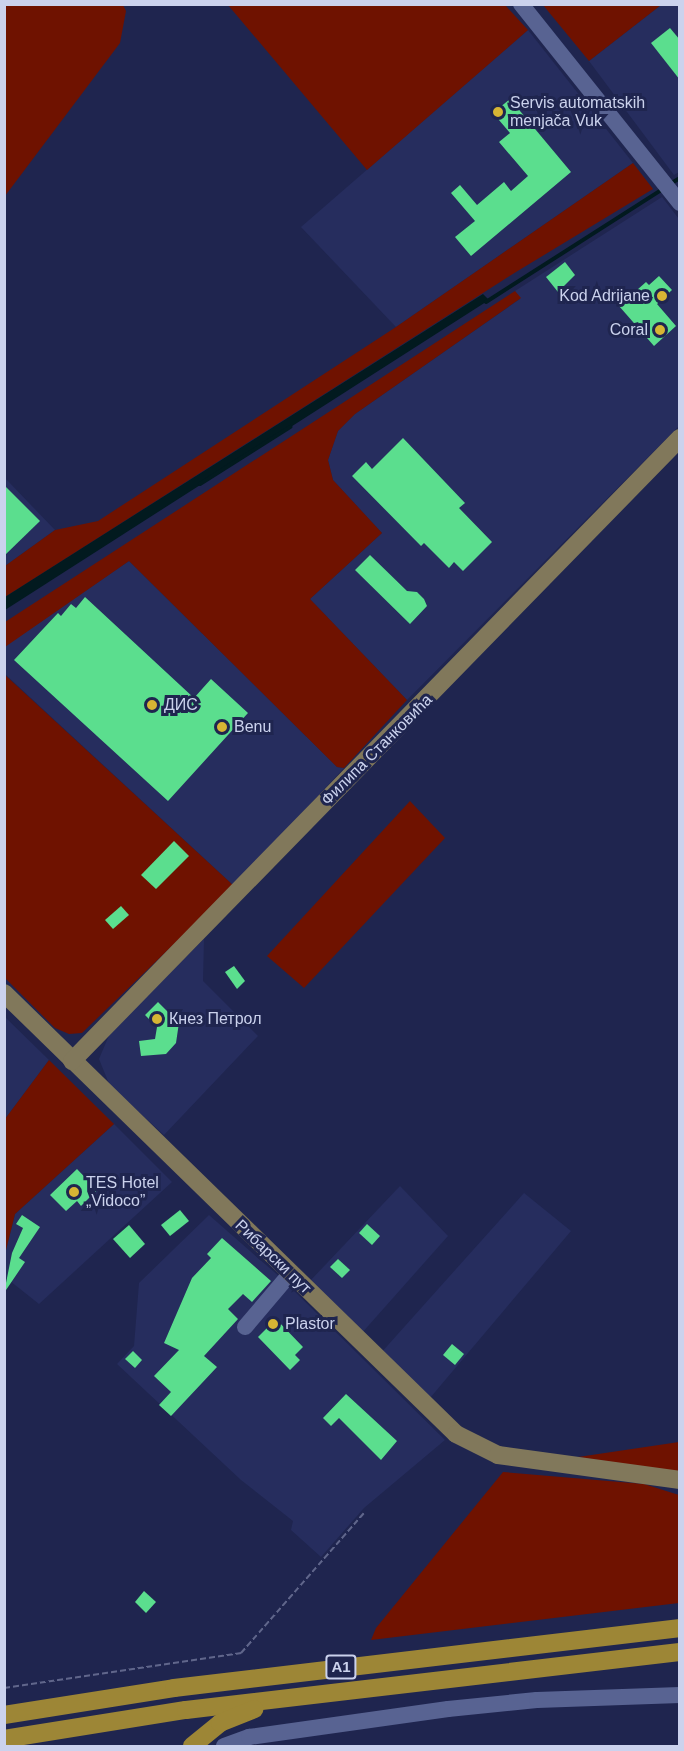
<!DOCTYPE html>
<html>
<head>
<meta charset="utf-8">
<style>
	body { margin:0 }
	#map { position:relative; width:684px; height:1751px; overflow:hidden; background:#1f254f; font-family:Helvetica,sans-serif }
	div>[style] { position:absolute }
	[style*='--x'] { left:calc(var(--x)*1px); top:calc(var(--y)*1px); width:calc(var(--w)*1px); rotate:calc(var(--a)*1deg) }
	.built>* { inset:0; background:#262d5e }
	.green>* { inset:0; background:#6f1200 }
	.water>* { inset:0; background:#021a1f }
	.stream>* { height:4px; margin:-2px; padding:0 2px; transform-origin:2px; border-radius:2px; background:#021a1f }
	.building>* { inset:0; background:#5bde8e }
	.path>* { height:2px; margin-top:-1px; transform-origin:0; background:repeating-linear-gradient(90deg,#60668b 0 6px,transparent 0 9px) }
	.minor>* { height:16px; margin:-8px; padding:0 8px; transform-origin:8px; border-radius:8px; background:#586392 }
	.major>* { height:18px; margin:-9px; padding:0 9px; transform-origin:9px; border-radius:9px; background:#81785b }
	.highway>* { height:18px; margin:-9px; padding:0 9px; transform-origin:9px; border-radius:9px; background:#9d8636 }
	.dots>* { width:16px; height:16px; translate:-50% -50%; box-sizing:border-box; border:3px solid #1f254f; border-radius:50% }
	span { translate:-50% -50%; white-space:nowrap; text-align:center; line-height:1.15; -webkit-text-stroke:6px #1f254f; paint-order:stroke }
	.shield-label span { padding:2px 4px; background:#1f254f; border:2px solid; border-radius:4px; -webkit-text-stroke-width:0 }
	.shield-label { font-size:15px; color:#cbd2ed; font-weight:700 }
	.poi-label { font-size:16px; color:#cbd2ed }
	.left { translate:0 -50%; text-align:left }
	.right { translate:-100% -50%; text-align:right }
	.street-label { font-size:16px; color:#cbd2ed }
	.frame { position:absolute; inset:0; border:6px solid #cbd2ed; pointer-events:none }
</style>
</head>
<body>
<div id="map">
	<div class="built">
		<div style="clip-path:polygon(661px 5px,679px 5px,679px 172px,674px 175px,589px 61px)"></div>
		<div style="clip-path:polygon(528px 30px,633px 163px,396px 327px,301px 227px)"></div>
		<div style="clip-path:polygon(662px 197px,679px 219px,679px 426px,407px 700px,310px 599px,382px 533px,333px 480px,328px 460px,338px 431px,355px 414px,520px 299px,515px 291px)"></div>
		<div style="clip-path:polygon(4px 477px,55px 530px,5px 566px,4px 566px)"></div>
		<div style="clip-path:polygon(129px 561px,337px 767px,344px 768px,234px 886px,5px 674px,4px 647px)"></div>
		<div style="clip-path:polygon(204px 939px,203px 981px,258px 1036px,164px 1135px,110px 1086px,99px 1059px,110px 1033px)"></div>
		<div style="clip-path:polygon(4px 1016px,49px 1060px,5px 1119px,4px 1119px)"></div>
		<div style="clip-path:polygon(114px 1124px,172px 1182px,39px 1304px,5px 1277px,5px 1254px,15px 1214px)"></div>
		<div style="clip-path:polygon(400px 1186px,448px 1236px,361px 1334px,310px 1281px)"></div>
		<div style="clip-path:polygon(524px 1193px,571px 1231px,430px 1398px,380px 1354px)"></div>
		<div style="clip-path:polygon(209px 1215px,281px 1278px,445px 1440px,364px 1508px,321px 1557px,291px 1530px,293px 1521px,241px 1480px,117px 1364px,134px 1346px,139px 1283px)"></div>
	</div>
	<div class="green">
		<div style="clip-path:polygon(4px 5px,123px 5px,126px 11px,120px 43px,5px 196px)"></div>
		<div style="clip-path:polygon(228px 5px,505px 5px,528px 30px,367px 170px)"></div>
		<div style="clip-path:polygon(543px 5px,661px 5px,589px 61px)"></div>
		<div style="clip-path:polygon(633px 163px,653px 189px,516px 272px,5px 597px,5px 566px,55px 530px,98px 521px,396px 327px)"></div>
		<div style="clip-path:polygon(515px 291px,521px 298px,355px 414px,338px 431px,328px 460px,333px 480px,382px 533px,310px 599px,407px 700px,344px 768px,337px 767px,129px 561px,5px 647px,5px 622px)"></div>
		<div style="clip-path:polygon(4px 674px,234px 886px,82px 1033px,69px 1034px,55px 1028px,5px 978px)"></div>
		<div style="clip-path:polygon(410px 801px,445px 838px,304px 988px,267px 956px)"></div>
		<div style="clip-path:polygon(49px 1060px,114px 1124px,15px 1214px,5px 1254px,5px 1119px)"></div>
		<div style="clip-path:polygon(679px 1442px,679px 1472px,578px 1457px)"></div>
		<div style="clip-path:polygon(503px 1472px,644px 1484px,679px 1495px,679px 1603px,371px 1640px,376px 1628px)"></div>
	</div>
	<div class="water">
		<div style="clip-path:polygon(483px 294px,489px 300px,5px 610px,5px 597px)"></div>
	</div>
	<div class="stream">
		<div style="--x:670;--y:184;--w:12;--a:-31"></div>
		<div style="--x:486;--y:302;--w:211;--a:-32.6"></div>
		<div style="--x:200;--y:484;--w:107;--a:-32.3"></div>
	</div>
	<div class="building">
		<div style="clip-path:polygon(670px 28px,680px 40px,680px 80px,651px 43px)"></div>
		<div style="clip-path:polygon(510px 99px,571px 172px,471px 256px,455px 237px,475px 221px,451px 193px,460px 185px,477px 205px,504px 182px,511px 191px,528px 176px,499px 142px,510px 133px,493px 113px)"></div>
		<div style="clip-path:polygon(565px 262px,575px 275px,558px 292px,546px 277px)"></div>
		<div style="clip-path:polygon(659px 276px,672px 290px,657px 304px,676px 326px,654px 346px,619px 306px,646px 282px,649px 285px)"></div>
		<div style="clip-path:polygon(403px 438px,465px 503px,459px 508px,492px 542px,463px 571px,454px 562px,449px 568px,424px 543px,421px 546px,352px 476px,366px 462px,372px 469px)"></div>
		<div style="clip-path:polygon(4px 485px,40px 521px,4px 556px)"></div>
		<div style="clip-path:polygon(370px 555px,407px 591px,417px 592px,424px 599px,427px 606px,410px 624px,355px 570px)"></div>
		<div style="clip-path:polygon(85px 597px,194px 698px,211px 679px,248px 713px,168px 801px,14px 660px,58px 613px,61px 616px,71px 604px,76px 608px)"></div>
		<div style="clip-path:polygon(174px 841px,189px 856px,156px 889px,141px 875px)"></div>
		<div style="clip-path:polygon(121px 906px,129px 915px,113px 929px,105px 920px)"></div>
		<div style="clip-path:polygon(234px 966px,245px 981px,237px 989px,225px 972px)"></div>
		<div style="clip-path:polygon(158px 1002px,173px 1017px,181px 1009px,176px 1043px,166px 1054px,141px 1056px,139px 1041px,155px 1039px,157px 1027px,145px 1015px)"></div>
		<div style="clip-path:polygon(77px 1169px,97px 1190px,81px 1206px,77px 1201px,66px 1211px,50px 1195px)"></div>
		<div style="clip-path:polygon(180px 1210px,189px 1221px,170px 1236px,161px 1225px)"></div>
		<div style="clip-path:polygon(22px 1215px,40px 1227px,19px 1258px,25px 1262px,4px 1293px,12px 1253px,23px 1228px,16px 1224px)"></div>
		<div style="clip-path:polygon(367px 1224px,380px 1236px,372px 1245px,359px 1233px)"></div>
		<div style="clip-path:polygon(129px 1225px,145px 1244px,130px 1258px,113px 1239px)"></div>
		<div style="clip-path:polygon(222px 1238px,271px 1281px,252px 1302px,243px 1294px,228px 1309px,238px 1319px,204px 1356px,217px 1367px,171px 1416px,159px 1405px,171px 1392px,154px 1376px,179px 1350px,164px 1343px,192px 1278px,211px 1258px,207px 1254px)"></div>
		<div style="clip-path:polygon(338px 1259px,350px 1270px,342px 1278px,330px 1267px)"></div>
		<div style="clip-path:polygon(276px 1319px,303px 1347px,295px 1355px,300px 1360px,290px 1370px,258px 1337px)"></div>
		<div style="clip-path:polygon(452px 1344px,464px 1354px,455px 1365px,443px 1355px)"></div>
		<div style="clip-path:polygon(133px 1351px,142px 1360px,135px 1368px,125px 1359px)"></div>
		<div style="clip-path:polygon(346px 1394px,397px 1441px,381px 1460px,339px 1418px,331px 1426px,323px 1418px)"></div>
		<div style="clip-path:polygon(144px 1591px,156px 1602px,146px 1613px,135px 1602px)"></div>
	</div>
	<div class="path">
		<div style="--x:4;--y:1688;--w:240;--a:-8.4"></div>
		<div style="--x:241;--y:1653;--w:186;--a:-48.7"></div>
	</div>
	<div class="minor">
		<div style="--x:521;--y:4;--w:255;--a:51.4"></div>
		<div style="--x:245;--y:1327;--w:70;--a:-49.7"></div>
		<div style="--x:224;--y:1746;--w:27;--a:-20"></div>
		<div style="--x:249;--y:1737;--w:201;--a:-8"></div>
		<div style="--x:448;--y:1709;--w:89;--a:-5.8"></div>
		<div style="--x:537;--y:1700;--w:143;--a:-2"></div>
	</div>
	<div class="major">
		<div style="--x:4;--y:993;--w:631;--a:44.29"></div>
		<div style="--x:456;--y:1434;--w:47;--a:26.6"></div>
		<div style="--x:498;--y:1455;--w:184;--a:7.8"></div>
		<div style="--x:72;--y:1061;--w:871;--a:-45.7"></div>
	</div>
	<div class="highway">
		<div style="--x:4;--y:1715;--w:172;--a:-9"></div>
		<div style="--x:174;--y:1688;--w:510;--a:-6.76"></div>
		<div style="--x:4;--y:1739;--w:184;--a:-9.1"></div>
		<div style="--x:186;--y:1710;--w:497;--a:-6.7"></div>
		<div style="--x:192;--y:1746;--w:36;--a:-39"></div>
		<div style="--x:220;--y:1723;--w:37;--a:-22"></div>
	</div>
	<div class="dots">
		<div style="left:498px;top:112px;background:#d6b534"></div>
		<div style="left:662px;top:296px;background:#d6b534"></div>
		<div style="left:660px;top:330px;background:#d6b534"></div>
		<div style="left:152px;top:705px;background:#d6b534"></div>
		<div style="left:222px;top:727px;background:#d6b534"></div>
		<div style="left:157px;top:1019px;background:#d6b534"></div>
		<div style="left:74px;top:1192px;background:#d6b534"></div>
		<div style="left:273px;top:1324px;background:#d6b534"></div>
	</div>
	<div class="shield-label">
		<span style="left:341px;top:1667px">A1</span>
	</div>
	<div class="poi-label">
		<span class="left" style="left:510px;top:112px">Servis automatskih<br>menjača Vuk</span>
		<span class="right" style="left:650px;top:296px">Kod Adrijane</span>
		<span class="right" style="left:648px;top:330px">Coral</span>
		<span class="left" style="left:164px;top:705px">ДИС</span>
		<span class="left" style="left:234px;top:727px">Benu</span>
		<span class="left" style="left:169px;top:1019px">Кнез Петрол</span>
		<span class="left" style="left:86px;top:1192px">TES Hotel<br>„Vidoco”</span>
		<span class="left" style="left:285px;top:1324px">Plastor</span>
	</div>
	<div class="street-label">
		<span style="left:377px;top:750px;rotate:-45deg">Филипа Станковића</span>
		<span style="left:273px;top:1257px;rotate:44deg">Рибарски пут</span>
	</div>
	<div class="frame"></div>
</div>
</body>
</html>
